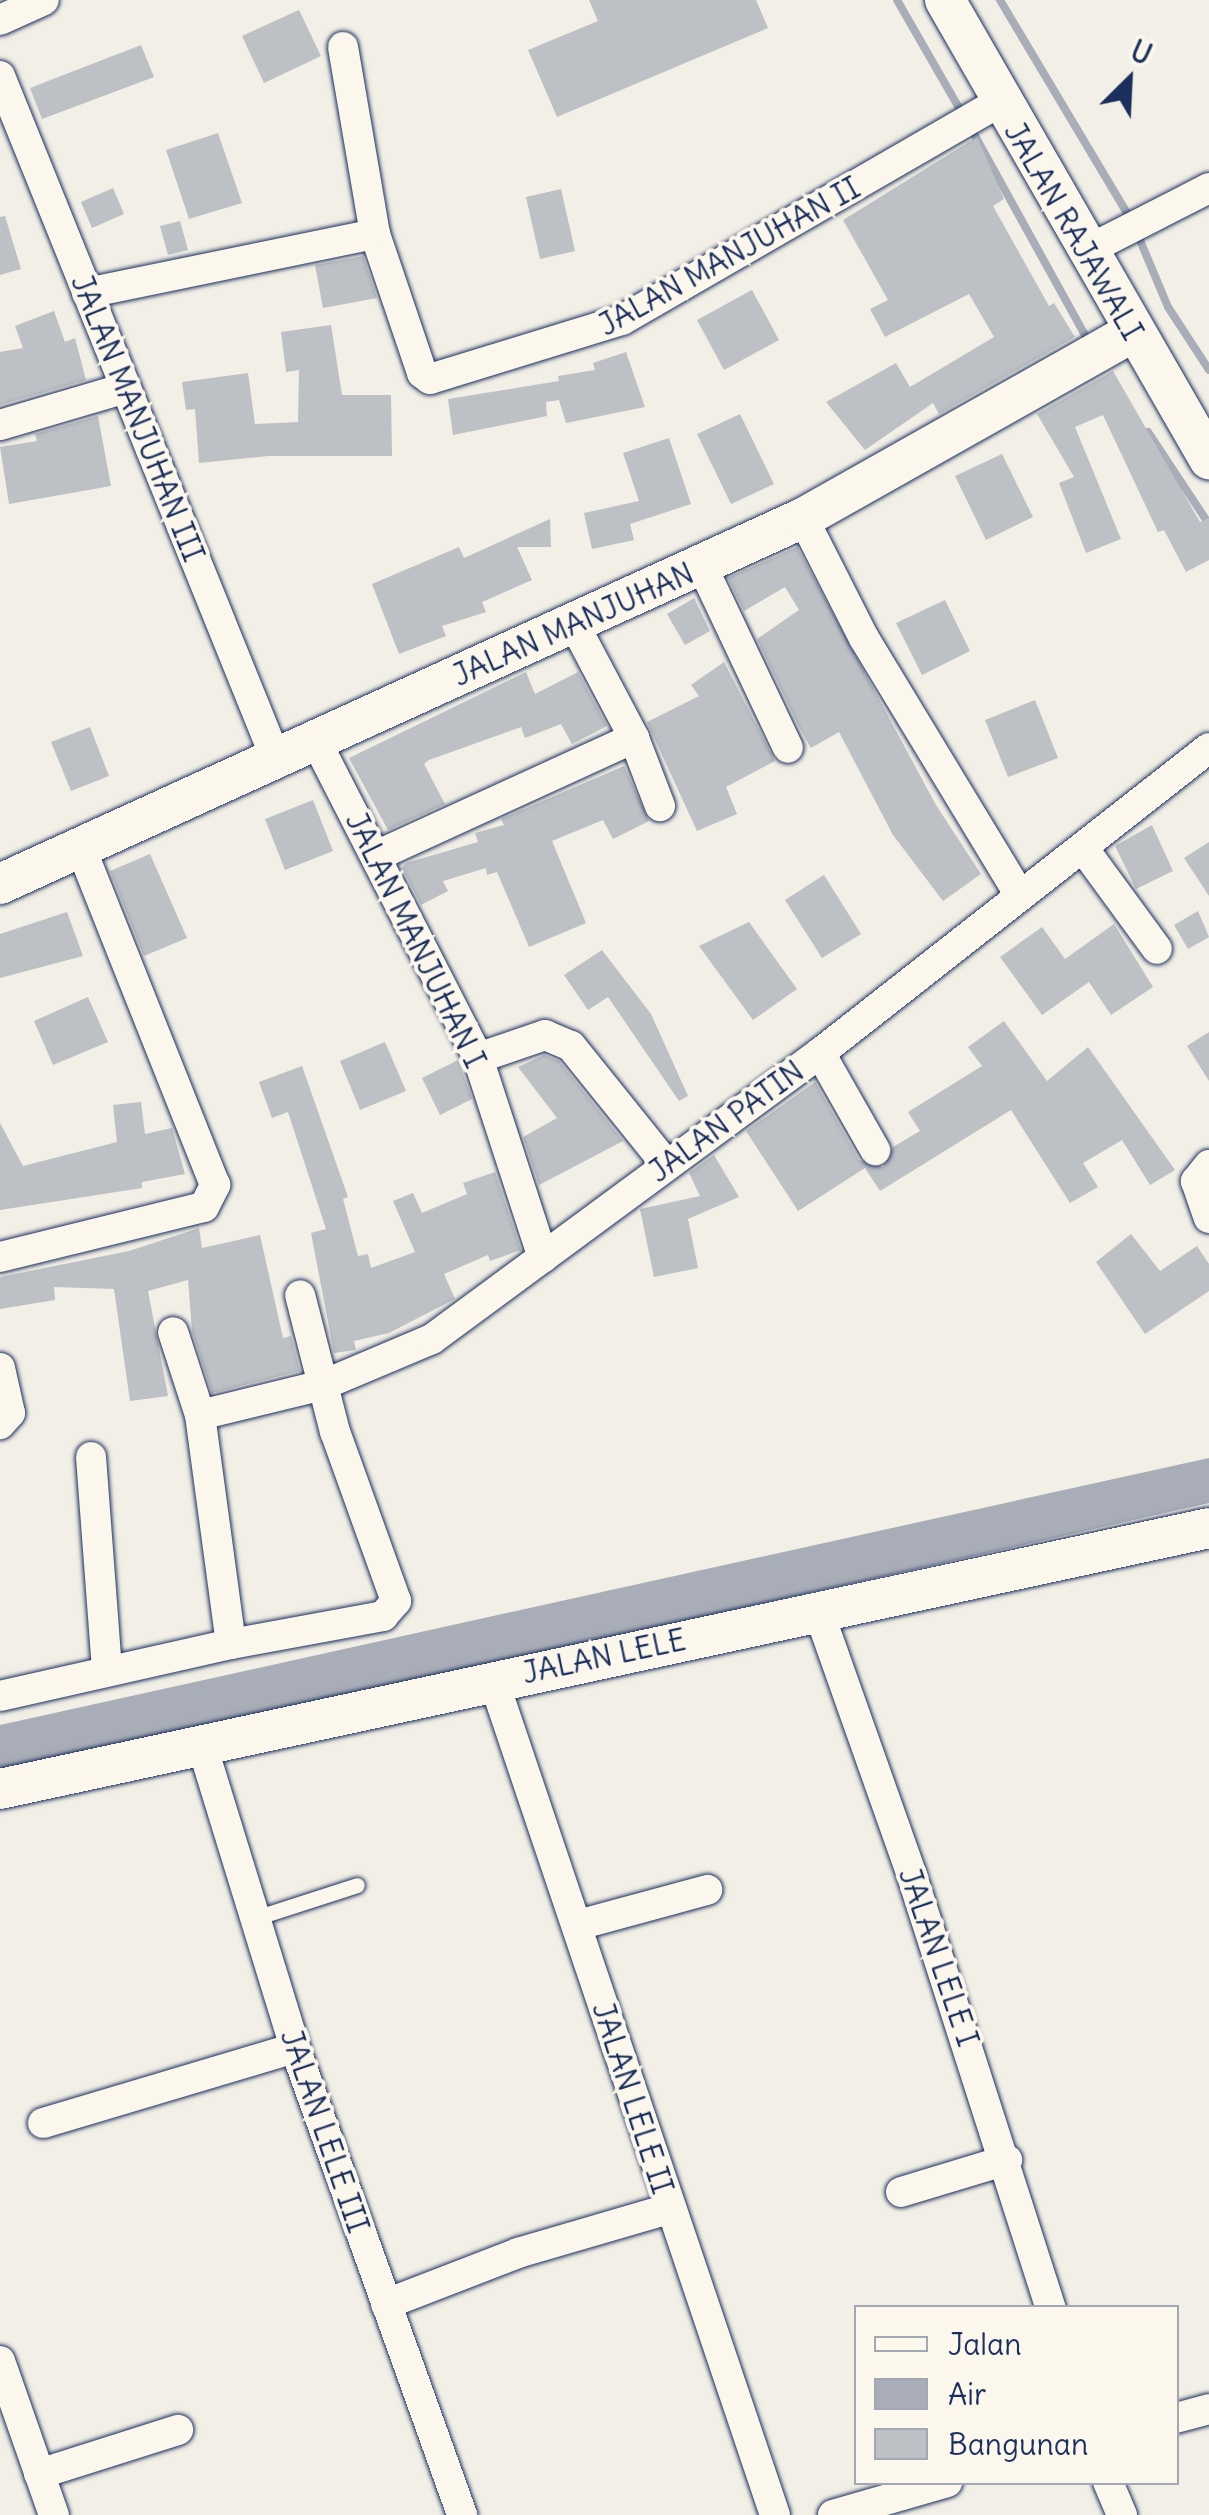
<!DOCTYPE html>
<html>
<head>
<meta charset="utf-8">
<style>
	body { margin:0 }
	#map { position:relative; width:1209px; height:2515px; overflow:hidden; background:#f2efe6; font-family:Delius,sans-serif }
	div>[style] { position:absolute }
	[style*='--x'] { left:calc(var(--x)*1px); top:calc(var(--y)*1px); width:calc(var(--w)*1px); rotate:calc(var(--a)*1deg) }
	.water>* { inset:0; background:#a9adb7 }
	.stream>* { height:8px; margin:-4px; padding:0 4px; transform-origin:4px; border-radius:4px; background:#a9adb7 }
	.building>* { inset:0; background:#bdc0c4 }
	.roads { filter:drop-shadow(0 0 2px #1b2f5e) drop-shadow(0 0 2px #1b2f5e) }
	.lane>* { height:15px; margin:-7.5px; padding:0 7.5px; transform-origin:7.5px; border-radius:7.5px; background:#fbf7ec }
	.street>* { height:30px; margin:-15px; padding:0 15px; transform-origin:15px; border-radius:15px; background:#fbf7ec }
	.secondary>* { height:40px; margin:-20px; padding:0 20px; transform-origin:20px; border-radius:20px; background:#fbf7ec }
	span { translate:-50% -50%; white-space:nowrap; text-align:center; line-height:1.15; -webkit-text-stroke:8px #fbf7ec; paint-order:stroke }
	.street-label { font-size:30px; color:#1b2f5e }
	.legend { position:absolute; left:854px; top:2305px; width:325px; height:180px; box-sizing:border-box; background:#fbf7ec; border:2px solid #a1a7b3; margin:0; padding:12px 18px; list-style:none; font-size:30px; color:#1b2f5e }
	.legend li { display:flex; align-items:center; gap:20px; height:50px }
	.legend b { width:50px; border:2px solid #a1a7b3 }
	.north { position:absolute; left:1079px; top:30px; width:100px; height:100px; -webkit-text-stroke:8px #fbf7ec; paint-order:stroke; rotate:24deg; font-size:28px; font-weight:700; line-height:40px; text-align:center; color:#1b2f5e }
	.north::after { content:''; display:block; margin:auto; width:35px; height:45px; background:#1b2f5e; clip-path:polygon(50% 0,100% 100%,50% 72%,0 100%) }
</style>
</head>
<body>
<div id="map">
	<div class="water">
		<div style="clip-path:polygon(1209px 1458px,1209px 1503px,0 1775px,0 1725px)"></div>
	</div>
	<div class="stream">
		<div style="--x:897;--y:0;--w:130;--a:60.1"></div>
		<div style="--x:1000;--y:0;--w:256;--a:59.2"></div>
		<div style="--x:969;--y:125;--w:247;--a:61.1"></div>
		<div style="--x:1137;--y:233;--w:80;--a:67.3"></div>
		<div style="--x:1168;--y:307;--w:75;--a:56.9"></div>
		<div style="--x:1148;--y:432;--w:110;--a:56.5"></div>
	</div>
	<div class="building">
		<div style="clip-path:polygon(589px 0,756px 0,768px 28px,557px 117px,528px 50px,598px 21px)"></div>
		<div style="clip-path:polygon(299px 10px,321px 56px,264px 83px,242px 36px)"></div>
		<div style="clip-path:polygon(141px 45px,154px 77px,42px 119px,30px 88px)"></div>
		<div style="clip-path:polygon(218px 133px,242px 203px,189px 219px,166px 150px)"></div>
		<div style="clip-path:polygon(977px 137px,1004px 199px,993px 206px,1049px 306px,1054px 303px,1075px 337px,939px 414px,933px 403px,865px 450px,826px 402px,896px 363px,910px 387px,994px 337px,969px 294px,885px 337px,870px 309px,888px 300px,843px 220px)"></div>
		<div style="clip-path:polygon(113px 188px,124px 214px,92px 228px,81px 202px)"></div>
		<div style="clip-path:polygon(561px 189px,575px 251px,540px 259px,526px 197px)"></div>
		<div style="clip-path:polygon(5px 216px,21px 269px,0 275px,0 217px)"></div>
		<div style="clip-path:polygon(180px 221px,188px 250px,168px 255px,160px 226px)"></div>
		<div style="clip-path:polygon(363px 256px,377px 298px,323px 308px,315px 265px)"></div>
		<div style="clip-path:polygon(752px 290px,779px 340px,724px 370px,697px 320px)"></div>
		<div style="clip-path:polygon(54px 311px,65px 342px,75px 338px,86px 380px,0 405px,0 352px,23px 348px,15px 326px)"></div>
		<div style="clip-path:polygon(331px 325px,342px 395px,391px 395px,392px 456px,268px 456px,199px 463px,195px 409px,186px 410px,182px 382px,248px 373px,255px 424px,298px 422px,299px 370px,286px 372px,281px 332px)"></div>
		<div style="clip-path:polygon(626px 352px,645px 407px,566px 423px,559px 400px,546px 402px,547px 416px,453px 435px,448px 399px,559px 381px,558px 376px,595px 370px,593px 363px)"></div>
		<div style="clip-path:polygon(1113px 371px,1200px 522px,1209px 518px,1209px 560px,1186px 572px,1164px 530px,1158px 532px,1103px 415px,1075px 427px,1121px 539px,1086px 553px,1059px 483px,1074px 477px,1037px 414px)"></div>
		<div style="clip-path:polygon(740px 414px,774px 484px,731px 504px,697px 434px)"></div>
		<div style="clip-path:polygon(98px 416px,111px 486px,9px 504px,0 447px,37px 441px,35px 434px)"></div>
		<div style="clip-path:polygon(669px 438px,691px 504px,630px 524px,634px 540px,592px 549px,584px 513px,639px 501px,623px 453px)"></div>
		<div style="clip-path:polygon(1002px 454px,1033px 517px,986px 540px,955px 476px)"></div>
		<div style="clip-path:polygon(550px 519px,551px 547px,517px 547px,532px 580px,482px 602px,486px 612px,442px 626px,446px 636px,399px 654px,372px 584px,459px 547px,464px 558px)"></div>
		<div style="clip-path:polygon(797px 547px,936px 805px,981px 874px,943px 901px,893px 835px,839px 732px,811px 748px,799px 727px,757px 639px,799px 610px,785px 587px,744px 611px,728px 578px)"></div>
		<div style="clip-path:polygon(694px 598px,710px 631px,685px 645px,667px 614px)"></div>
		<div style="clip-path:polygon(945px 600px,970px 651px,922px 675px,896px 623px)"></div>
		<div style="clip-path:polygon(724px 662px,775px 761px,726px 787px,737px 814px,697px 831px,647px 722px,699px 696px,691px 685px)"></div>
		<div style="clip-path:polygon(526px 672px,535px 694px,578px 672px,607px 726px,572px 744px,561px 724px,525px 738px,521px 727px,429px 760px,424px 764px,445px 804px,388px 830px,349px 758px)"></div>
		<div style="clip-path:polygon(1035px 700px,1058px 758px,1008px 777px,985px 720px)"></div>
		<div style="clip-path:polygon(90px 727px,109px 776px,71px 791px,51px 742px)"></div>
		<div style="clip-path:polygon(624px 766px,649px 821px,613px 839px,603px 820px,552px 841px,586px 923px,529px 947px,497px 872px,487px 875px,486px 868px,443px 881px,448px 891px,421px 905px,402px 868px,406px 863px,478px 842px,475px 833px,504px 825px,501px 819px)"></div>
		<div style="clip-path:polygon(313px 800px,333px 851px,285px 870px,265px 819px)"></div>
		<div style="clip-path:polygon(1152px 825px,1173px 871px,1136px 889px,1115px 846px)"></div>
		<div style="clip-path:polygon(1209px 842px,1209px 896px,1184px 858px)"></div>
		<div style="clip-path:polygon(150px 854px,187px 938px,144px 956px,110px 871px)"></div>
		<div style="clip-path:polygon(824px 875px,861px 934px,822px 958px,785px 900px)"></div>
		<div style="clip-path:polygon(1198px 911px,1209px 937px,1188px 949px,1174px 925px)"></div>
		<div style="clip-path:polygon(67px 912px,83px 956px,0 978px,0 934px)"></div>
		<div style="clip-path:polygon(749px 922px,797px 989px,753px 1020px,699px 946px)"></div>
		<div style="clip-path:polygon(1114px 924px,1153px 987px,1111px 1015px,1089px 982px,1042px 1015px,1000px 957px,1042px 927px,1065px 959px)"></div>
		<div style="clip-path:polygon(602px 950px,651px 1014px,688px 1096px,679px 1101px,608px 997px,588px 1010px,564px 975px)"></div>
		<div style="clip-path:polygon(88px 997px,108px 1042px,53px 1065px,34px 1021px)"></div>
		<div style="clip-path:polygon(1004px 1021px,1047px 1081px,1088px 1047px,1175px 1170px,1150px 1185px,1122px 1140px,1083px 1163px,1098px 1187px,1070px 1203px,1011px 1110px,880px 1191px,865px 1168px,798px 1211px,746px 1131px,815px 1082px,859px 1160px,883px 1167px,893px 1147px,920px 1131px,908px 1112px,982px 1066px,968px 1047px)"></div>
		<div style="clip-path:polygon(1209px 1032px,1209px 1081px,1187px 1046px)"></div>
		<div style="clip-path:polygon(385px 1042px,406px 1091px,360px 1110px,340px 1061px)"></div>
		<div style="clip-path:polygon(544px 1055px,559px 1061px,623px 1141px,539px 1185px,523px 1137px,557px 1118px,518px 1067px)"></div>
		<div style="clip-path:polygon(458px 1060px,472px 1099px,440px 1115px,422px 1078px)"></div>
		<div style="clip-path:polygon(302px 1066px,348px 1197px,343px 1199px,358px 1256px,368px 1254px,371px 1268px,415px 1252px,393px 1201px,413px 1193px,422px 1213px,467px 1194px,463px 1183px,495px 1172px,521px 1250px,490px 1261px,488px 1255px,444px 1274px,455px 1299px,389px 1333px,354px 1341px,356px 1350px,334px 1353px,311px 1233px,326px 1229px,288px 1112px,272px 1118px,259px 1082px)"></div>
		<div style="clip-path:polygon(141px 1102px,145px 1134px,172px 1128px,185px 1174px,142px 1182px,142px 1188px,0 1210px,0 1123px,23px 1166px,117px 1142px,113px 1105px)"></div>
		<div style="clip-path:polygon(714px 1155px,739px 1197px,688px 1219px,698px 1268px,654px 1277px,640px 1209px,700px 1196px,689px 1173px)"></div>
		<div style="clip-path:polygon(199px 1228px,202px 1248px,260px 1235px,283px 1338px,291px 1336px,300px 1371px,212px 1393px,192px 1331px,188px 1280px,148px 1291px,168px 1396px,130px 1401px,114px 1289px,54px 1287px,55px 1300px,0 1309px,0 1277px,129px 1251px)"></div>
		<div style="clip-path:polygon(1131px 1234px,1160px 1271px,1197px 1246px,1209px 1264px,1209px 1291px,1145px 1334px,1096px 1262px)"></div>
	</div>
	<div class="roads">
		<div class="lane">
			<div style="--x:255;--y:1918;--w:107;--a:-17.9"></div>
		</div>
		<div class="street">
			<div style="--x:0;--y:20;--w:48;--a:-24.4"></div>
			<div style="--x:343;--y:47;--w:190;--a:80.3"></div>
			<div style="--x:375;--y:234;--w:147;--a:71.3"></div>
			<div style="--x:422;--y:373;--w:10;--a:37"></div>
			<div style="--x:430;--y:379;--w:201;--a:-17.1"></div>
			<div style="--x:622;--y:320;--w:436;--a:-30"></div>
			<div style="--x:0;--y:76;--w:737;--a:68"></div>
			<div style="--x:1086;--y:251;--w:138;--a:-27.1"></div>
			<div style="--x:87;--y:293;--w:294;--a:-11.6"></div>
			<div style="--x:0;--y:425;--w:131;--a:-16.4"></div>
			<div style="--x:803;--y:518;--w:135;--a:63.1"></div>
			<div style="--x:864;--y:638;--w:299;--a:58.8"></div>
			<div style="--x:702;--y:566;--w:201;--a:64.7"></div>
			<div style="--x:574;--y:624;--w:129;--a:62.2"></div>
			<div style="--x:634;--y:738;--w:73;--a:69.1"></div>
			<div style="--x:316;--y:741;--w:356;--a:62.9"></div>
			<div style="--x:478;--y:1058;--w:210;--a:72"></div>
			<div style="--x:1083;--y:848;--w:125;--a:53.8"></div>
			<div style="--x:376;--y:856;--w:284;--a:-24.6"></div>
			<div style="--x:820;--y:1053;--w:112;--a:60.4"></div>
			<div style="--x:478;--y:1058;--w:71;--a:-18.9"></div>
			<div style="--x:545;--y:1035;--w:28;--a:23"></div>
			<div style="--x:571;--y:1046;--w:151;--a:51.2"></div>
			<div style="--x:1209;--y:1165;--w:21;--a:129"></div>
			<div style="--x:1196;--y:1181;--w:39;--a:71"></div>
			<div style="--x:0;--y:1257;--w:210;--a:-13.8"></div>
			<div style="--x:204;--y:1207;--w:25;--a:-63"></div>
			<div style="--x:215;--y:1185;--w:363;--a:-111.7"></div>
			<div style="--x:0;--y:1368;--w:46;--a:77.5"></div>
			<div style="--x:10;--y:1413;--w:15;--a:132"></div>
			<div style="--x:200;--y:1415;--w:127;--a:-13.7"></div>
			<div style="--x:323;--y:1385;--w:118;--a:-22.9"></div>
			<div style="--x:432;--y:1339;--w:482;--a:-36.4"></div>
			<div style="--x:820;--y:1053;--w:494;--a:-38.1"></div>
			<div style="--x:91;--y:1457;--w:214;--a:85.7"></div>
			<div style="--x:818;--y:1610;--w:279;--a:70.5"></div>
			<div style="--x:911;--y:1873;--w:457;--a:72.2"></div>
			<div style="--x:231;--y:1644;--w:155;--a:-10.4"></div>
			<div style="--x:383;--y:1616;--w:20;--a:-49"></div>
			<div style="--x:396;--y:1601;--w:180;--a:-109.8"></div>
			<div style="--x:335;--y:1432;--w:141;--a:-104.3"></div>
			<div style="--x:493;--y:1679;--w:882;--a:71.36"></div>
			<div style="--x:0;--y:1696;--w:237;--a:-12.7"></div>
			<div style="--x:231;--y:1644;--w:231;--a:-97.7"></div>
			<div style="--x:200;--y:1415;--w:87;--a:-108"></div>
			<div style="--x:201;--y:1742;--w:320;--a:72.9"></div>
			<div style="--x:295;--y:2048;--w:496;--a:70.3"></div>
			<div style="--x:578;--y:1925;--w:134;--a:-15.2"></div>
			<div style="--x:43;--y:2123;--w:263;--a:-16.6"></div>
			<div style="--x:901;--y:2192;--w:111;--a:-16.8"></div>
			<div style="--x:386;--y:2304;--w:142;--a:-21.1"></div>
			<div style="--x:518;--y:2253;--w:156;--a:-16.3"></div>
			<div style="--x:0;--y:2361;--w:163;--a:70.7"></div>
			<div style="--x:1176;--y:2418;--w:34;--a:-15"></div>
			<div style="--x:39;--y:2474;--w:146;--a:-17.6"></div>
			<div style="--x:1108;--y:2482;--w:36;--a:67"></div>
			<div style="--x:833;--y:2515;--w:119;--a:-16.1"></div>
		</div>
		<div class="secondary">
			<div style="--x:945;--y:0;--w:530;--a:60.09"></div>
			<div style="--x:0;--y:884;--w:882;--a:-24.5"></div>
			<div style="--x:803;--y:518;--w:377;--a:-29.4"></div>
			<div style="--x:0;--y:1789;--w:1237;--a:-12.18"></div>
		</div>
	</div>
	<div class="street-label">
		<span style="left:1074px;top:231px;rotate:60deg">JALAN RAJAWALI</span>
		<span style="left:729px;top:256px;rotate:-29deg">JALAN MANJUHAN II</span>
		<span style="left:138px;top:418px;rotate:68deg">JALAN MANJUHAN III</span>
		<span style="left:573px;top:624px;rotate:-24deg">JALAN MANJUHAN</span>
		<span style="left:416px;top:940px;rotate:64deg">JALAN MANJUHAN I</span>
		<span style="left:726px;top:1121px;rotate:-36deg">JALAN PATIN</span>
		<span style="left:604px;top:1656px;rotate:-12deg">JALAN LELE</span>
		<span style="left:939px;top:1957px;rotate:71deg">JALAN LELE I</span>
		<span style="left:633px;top:2098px;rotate:72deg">JALAN LELE II</span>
		<span style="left:325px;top:2131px;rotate:71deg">JALAN LELE III</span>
	</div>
	<ul class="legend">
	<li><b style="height:12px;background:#fbf7ec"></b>Jalan</li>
	<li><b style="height:28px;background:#a9adb7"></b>Air</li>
	<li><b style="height:28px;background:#bdc0c4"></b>Bangunan</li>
	</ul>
	<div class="north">U</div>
</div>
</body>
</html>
